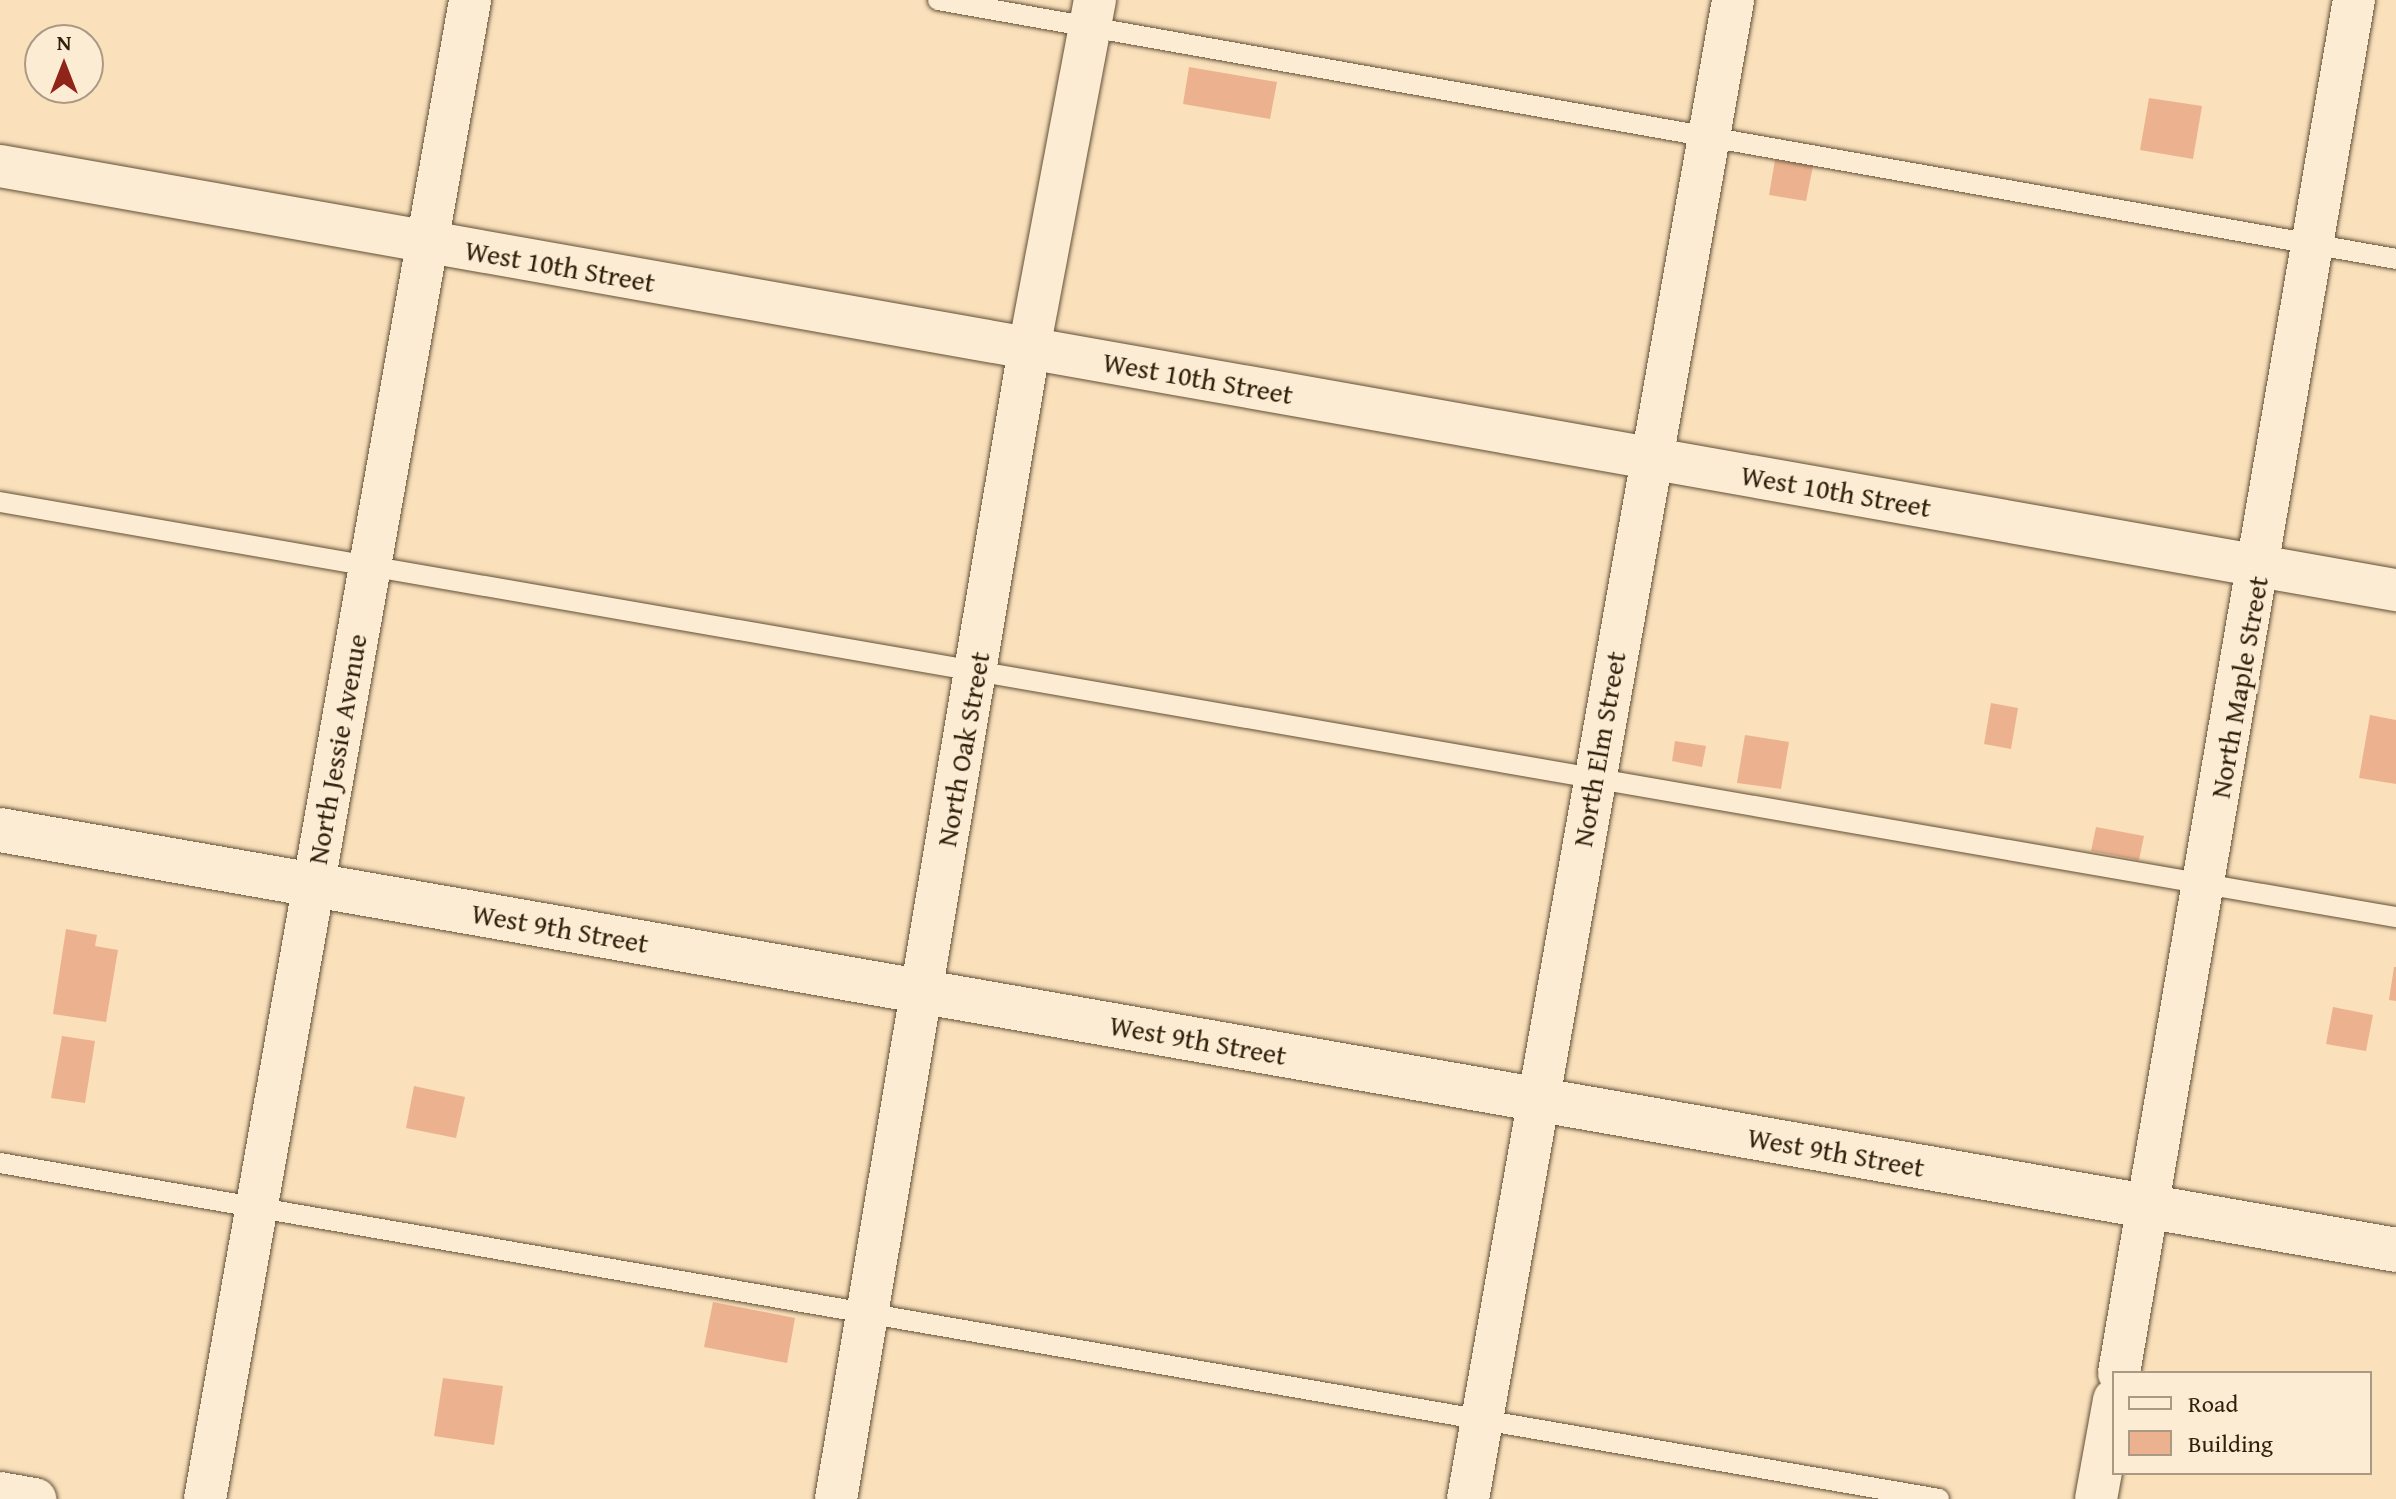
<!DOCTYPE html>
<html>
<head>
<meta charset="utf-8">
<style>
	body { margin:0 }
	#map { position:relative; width:2396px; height:1499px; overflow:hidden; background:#fae1bb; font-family:"Gentium Book Plus",serif }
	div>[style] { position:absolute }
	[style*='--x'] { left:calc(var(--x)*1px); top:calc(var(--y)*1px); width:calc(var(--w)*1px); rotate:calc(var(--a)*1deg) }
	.building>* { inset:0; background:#ecb28f }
	.roads { filter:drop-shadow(0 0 2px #625038) drop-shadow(0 0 2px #625038) }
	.lane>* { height:20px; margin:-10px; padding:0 10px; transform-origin:10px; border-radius:10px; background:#fcecd3 }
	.street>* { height:42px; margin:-21px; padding:0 21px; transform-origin:21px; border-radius:21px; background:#fcecd3 }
	.secondary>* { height:44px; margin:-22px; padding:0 22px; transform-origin:22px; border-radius:22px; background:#fcecd3 }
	span { translate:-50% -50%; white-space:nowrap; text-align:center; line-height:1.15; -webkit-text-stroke:7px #fcecd3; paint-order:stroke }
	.street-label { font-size:28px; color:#301f0c }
	.legend { position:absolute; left:2112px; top:1371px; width:260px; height:104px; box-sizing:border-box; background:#fcecd3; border:2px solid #aa9a83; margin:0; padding:10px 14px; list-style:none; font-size:24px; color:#301f0c }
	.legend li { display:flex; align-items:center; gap:16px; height:40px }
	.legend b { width:40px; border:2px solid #aa9a83 }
	.north { position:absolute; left:24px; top:24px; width:80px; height:80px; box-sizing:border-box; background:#fcecd3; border:2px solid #aa9a83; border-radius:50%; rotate:0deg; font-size:22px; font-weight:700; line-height:32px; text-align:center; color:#301f0c }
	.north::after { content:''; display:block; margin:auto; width:28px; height:36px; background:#8f2418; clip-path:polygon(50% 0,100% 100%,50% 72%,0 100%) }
</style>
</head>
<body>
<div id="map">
	<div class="building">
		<div style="clip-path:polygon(1189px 67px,1277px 82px,1270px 119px,1183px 104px)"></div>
		<div style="clip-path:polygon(2149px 98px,2202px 106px,2193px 159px,2140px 150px)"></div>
		<div style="clip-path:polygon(1775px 160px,1813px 166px,1806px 201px,1769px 195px)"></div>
		<div style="clip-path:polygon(1991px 703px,2018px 708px,2011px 749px,1984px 744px)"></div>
		<div style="clip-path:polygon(2370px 715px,2396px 720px,2396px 784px,2359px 778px)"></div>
		<div style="clip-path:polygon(1745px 735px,1789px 742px,1781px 789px,1737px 783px)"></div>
		<div style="clip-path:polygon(1675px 741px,1706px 746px,1702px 767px,1672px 761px)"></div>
		<div style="clip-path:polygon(2096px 827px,2144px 836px,2139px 860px,2091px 851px)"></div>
		<div style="clip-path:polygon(66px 929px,97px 935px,95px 946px,118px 950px,106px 1022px,53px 1014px)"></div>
		<div style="clip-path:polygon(2394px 967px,2396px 967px,2396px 1001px,2389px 1000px)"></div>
		<div style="clip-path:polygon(2333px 1007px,2373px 1015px,2366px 1051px,2326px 1044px)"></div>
		<div style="clip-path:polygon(62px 1036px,95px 1041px,85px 1103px,51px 1098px)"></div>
		<div style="clip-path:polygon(414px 1086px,465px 1097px,456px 1138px,406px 1128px)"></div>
		<div style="clip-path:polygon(713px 1302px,795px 1318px,787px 1363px,704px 1347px)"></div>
		<div style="clip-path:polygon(443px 1378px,503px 1386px,494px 1445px,434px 1436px)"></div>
	</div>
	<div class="roads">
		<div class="lane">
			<div style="--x:938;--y:0;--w:1481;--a:10.07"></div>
			<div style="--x:0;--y:502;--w:2432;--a:9.83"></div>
			<div style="--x:0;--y:1163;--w:1968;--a:9.83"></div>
		</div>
		<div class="street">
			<div style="--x:0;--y:166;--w:2433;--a:10.04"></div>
			<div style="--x:2119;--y:1373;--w:1393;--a:-80.29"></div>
			<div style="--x:0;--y:1493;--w:36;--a:10"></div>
			<div style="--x:205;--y:1499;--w:1522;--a:-79.97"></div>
			<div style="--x:836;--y:1499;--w:1166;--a:-80.47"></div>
			<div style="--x:1029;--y:349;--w:355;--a:-79.3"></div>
			<div style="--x:1468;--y:1499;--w:1522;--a:-79.97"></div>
			<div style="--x:2096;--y:1499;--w:101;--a:-79.7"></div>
		</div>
		<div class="secondary">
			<div style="--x:0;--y:830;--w:2433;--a:9.94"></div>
		</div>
	</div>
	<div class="street-label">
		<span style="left:560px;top:266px;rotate:10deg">West 10th Street</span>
		<span style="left:1198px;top:378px;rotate:10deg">West 10th Street</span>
		<span style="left:1836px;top:491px;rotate:10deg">West 10th Street</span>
		<span style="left:2239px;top:687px;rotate:-80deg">North Maple Street</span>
		<span style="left:337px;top:749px;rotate:-80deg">North Jessie Avenue</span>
		<span style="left:963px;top:749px;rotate:-80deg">North Oak Street</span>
		<span style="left:1599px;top:749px;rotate:-80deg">North Elm Street</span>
		<span style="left:560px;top:928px;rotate:10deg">West 9th Street</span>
		<span style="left:1198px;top:1040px;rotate:10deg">West 9th Street</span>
		<span style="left:1836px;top:1152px;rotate:10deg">West 9th Street</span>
	</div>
	<ul class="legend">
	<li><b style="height:10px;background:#fcecd3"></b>Road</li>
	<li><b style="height:22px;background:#ecb28f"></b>Building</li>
	</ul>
	<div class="north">N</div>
</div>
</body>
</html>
